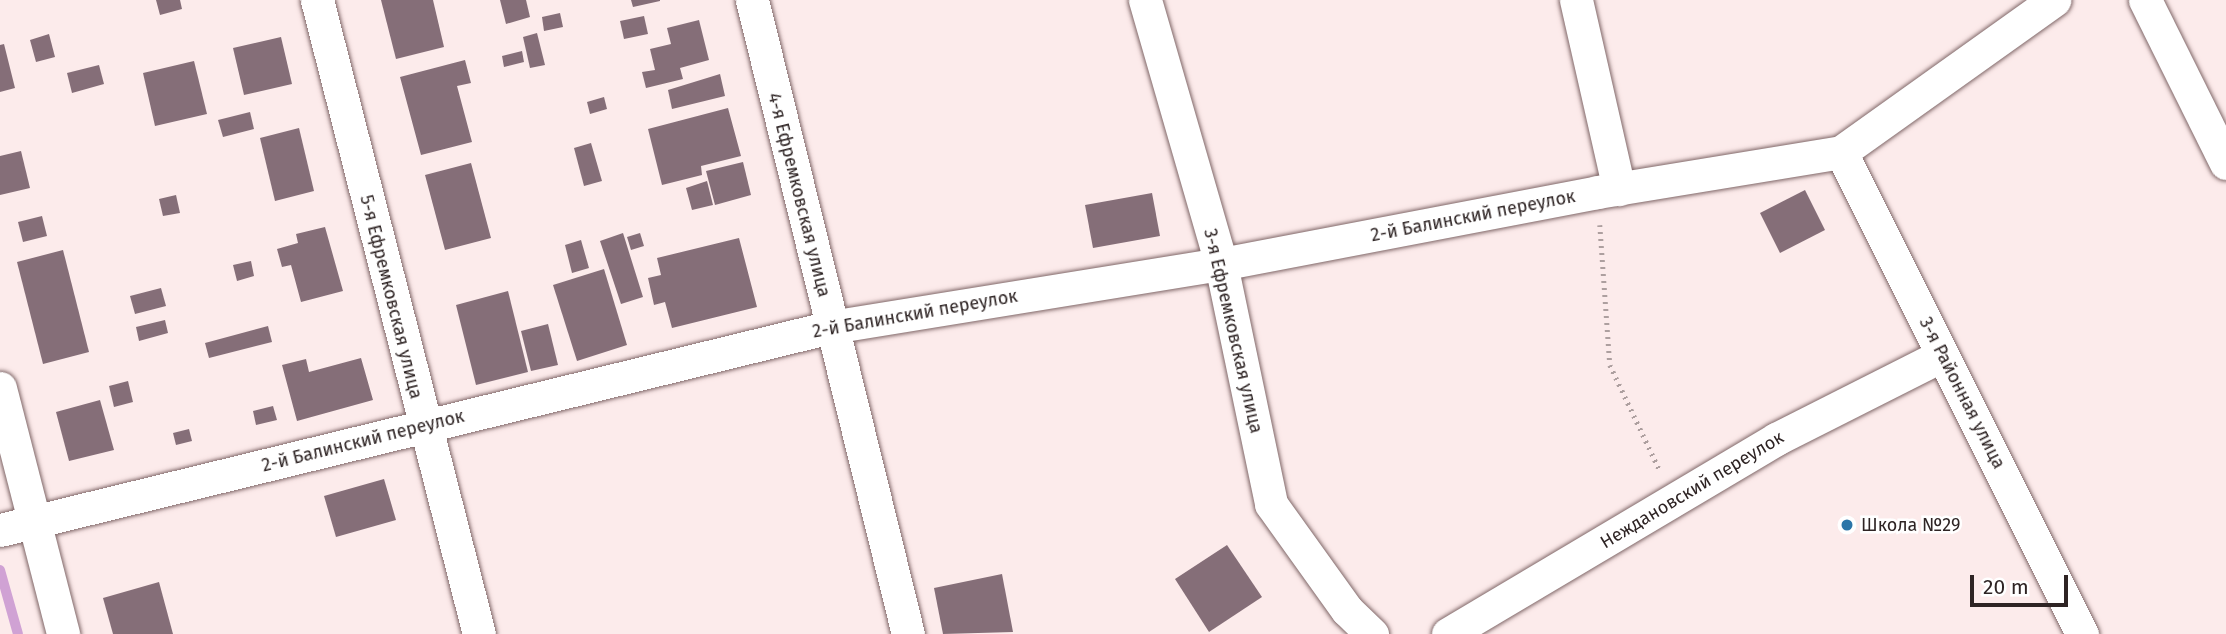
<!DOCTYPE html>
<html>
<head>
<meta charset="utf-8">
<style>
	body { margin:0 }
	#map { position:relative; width:2226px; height:634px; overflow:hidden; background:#fcebeb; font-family:"Fira Sans",sans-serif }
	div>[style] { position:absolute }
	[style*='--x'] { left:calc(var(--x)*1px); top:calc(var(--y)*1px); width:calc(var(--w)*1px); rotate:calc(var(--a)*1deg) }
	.stream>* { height:10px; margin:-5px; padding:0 5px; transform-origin:5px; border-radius:5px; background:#d0a2d4 }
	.building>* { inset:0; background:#856e78 }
	.path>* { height:4.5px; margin-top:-2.25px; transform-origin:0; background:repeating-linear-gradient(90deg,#ad9f9f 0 2px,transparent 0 7px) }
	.roads { filter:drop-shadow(0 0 2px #806768) drop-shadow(0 0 2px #806768) }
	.minor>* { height:33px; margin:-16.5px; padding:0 16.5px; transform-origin:16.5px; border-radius:16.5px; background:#fff }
	.dots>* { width:19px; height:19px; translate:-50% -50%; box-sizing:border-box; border:4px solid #fff; border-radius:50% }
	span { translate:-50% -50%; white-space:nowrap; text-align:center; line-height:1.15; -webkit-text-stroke:5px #fff; paint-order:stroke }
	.street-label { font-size:18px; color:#2e2424 }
	.poi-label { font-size:18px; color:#2e2424 }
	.left { translate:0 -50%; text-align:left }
	.scale { position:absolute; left:1970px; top:575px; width:98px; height:32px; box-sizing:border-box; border:4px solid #2e2424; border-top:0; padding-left:9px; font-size:21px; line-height:24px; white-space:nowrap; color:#2e2424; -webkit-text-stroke:5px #fff; paint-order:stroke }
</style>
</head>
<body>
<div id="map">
	<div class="stream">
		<div style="--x:0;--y:570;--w:66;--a:74.3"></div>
	</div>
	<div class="building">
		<div style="clip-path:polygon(156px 0,180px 0,182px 9px,160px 15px)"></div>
		<div style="clip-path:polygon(381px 0,433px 0,444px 47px,396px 59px)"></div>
		<div style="clip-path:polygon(500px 0,526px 0,530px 17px,506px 24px)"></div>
		<div style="clip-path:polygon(631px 0,660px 0,660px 1px,633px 7px)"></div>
		<div style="clip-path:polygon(560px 13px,563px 27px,544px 31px,542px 17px)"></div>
		<div style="clip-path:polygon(644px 16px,648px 34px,624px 39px,620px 21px)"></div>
		<div style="clip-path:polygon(699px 20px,709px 60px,680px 68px,683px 79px,646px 88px,642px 72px,655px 70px,650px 49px,671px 44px,667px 28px)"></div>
		<div style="clip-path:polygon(537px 33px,545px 65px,530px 68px,523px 37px)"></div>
		<div style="clip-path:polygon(49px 34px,55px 57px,36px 62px,30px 40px)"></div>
		<div style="clip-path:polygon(281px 37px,292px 84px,244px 95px,233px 48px)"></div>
		<div style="clip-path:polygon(4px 44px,15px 88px,0 92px,0 45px)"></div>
		<div style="clip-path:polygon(522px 51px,524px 62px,504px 67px,502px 56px)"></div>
		<div style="clip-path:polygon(465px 60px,471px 83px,457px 86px,472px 142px,421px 155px,400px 77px)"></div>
		<div style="clip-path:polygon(194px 61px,207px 114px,155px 126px,143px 73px)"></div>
		<div style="clip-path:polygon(99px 65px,104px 84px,72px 93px,67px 73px)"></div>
		<div style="clip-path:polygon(720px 74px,725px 96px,672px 109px,668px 90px)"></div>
		<div style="clip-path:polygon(604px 97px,607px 109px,590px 114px,587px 102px)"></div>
		<div style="clip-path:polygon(728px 108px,741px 156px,701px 166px,702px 175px,662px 185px,648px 129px)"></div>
		<div style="clip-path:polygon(250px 112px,254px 129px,223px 137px,218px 120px)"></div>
		<div style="clip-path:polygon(299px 128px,314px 191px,275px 201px,260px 138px)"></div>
		<div style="clip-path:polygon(591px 143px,602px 181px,584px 186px,574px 148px)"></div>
		<div style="clip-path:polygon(21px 151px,30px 188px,0 195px,0 156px)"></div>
		<div style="clip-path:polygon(743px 162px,751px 195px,715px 205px,706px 171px)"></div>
		<div style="clip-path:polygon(471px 163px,491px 238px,445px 250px,425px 175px)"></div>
		<div style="clip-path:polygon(707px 181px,713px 205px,692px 210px,686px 188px)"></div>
		<div style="clip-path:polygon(1805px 190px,1825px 230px,1780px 253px,1760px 213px)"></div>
		<div style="clip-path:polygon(1152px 193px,1160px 236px,1093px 248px,1085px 205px)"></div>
		<div style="clip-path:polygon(176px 195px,180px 213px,163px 216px,159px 199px)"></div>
		<div style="clip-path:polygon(42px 216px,47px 236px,23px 242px,18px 222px)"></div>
		<div style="clip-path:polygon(325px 227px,343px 291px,301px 302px,291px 265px,282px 267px,277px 249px,298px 243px,296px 234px)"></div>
		<div style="clip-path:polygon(623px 233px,643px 297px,621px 304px,600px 241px)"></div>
		<div style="clip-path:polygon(640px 233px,644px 246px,631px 250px,627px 237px)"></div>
		<div style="clip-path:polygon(739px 238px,757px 307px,672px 328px,665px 302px,654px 305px,648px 278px,661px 275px,657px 258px)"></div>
		<div style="clip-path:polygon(581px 240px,589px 268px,572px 273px,565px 245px)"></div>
		<div style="clip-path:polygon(63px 250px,89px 352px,43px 364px,17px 262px)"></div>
		<div style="clip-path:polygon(251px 261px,254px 276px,237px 281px,233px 265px)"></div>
		<div style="clip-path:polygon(604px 269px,627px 345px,577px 361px,553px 285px)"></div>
		<div style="clip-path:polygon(161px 288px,166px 306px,135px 314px,130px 296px)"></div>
		<div style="clip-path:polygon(508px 291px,528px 372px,476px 385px,456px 305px)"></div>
		<div style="clip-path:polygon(165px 320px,168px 333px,139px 341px,136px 327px)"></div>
		<div style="clip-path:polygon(548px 324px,558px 365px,531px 371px,521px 331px)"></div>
		<div style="clip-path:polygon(268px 326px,272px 342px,209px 358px,205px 343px)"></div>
		<div style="clip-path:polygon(361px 358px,373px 400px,297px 421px,282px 365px,306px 359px,309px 372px)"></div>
		<div style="clip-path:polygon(128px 381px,133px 402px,114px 407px,109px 386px)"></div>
		<div style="clip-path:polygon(100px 400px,114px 450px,69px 461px,56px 412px)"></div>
		<div style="clip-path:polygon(273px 406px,277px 420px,256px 425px,253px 411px)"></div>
		<div style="clip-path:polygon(189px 429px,192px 441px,176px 445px,173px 433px)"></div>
		<div style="clip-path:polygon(384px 479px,396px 520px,336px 537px,324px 496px)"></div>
		<div style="clip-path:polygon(1227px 545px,1262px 597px,1209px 632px,1175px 579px)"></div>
		<div style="clip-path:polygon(1002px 574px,1013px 632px,943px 634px,934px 588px)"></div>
		<div style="clip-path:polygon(159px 582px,173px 634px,113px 634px,103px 598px)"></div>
	</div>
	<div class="path">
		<div style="--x:1600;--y:225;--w:140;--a:85.9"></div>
		<div style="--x:1610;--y:365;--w:117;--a:64.7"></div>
	</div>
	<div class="roads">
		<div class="minor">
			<div style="--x:317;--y:0;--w:654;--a:75.67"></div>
			<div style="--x:752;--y:0;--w:653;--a:76.18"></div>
			<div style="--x:1145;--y:0;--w:275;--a:73.9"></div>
			<div style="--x:1221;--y:264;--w:245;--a:78.2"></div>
			<div style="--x:1271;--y:504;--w:130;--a:54.4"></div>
			<div style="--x:1347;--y:610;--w:35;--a:44"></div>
			<div style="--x:1576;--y:0;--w:194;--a:77.2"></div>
			<div style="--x:2145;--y:0;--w:182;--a:63.6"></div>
			<div style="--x:1841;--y:152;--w:539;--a:63.43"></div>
			<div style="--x:0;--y:388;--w:254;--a:75.6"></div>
			<div style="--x:0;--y:530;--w:855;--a:-13.73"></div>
			<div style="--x:831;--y:327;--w:395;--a:-9.2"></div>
			<div style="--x:1221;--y:264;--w:383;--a:-10.8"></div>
			<div style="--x:1597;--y:192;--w:247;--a:-9.3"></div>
			<div style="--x:1841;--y:152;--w:262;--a:-35.5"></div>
			<div style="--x:1448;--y:634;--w:382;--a:-30.7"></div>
			<div style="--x:1776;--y:439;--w:186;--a:-26.8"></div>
		</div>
	</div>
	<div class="dots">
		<div style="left:1847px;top:525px;background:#2b75a8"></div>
	</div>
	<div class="street-label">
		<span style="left:799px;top:195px;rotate:76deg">4-я Ефремковская улица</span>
		<span style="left:1473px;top:216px;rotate:-11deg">2-й Балинский переулок</span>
		<span style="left:391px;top:297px;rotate:76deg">5-я Ефремковская улица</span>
		<span style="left:915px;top:314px;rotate:-10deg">2-й Балинский переулок</span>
		<span style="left:1233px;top:331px;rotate:77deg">3-я Ефремковская улица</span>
		<span style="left:1962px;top:393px;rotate:63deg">3-я Районная улица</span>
		<span style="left:363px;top:441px;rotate:-14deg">2-й Балинский переулок</span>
		<span style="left:1692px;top:490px;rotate:-31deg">Неждановский переулок</span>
	</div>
	<div class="poi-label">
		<span class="left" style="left:1861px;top:525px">Школа №29</span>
	</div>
	<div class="scale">20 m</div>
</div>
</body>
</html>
